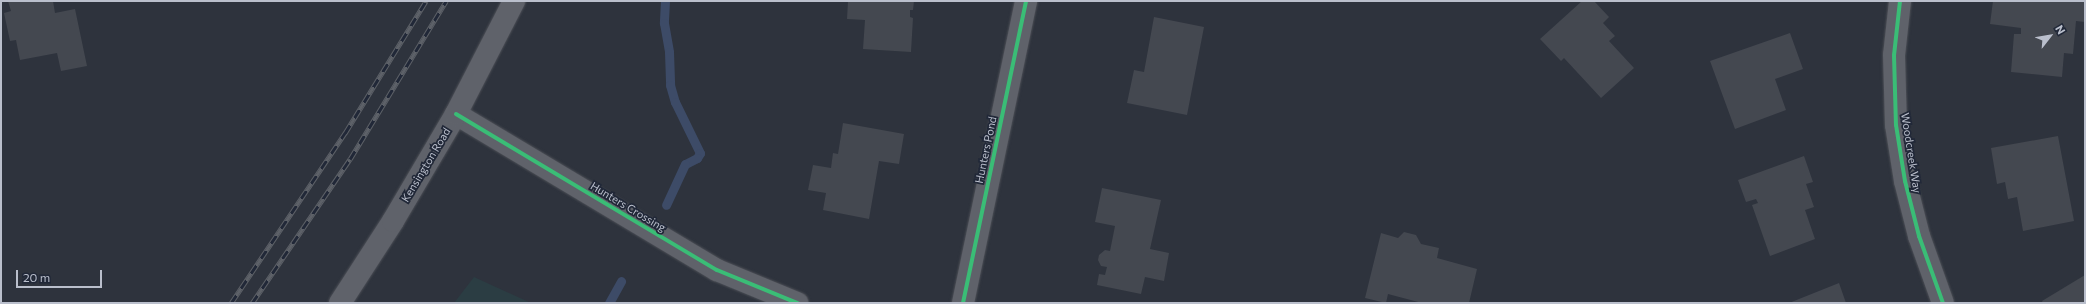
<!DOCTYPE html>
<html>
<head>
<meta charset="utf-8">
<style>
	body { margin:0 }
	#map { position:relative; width:2086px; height:304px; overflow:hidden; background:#2e333d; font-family:Commissioner,sans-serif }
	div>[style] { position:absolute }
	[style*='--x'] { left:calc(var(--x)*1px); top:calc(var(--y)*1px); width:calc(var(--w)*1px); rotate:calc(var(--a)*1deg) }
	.green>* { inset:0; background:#2b3d43 }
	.stream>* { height:9px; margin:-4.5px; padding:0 4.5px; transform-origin:4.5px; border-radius:4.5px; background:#3d4b67 }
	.building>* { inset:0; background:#444850 }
	.roads { filter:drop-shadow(0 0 1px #4b4e55) drop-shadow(0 0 1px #4b4e55) }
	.minor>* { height:22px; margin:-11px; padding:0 11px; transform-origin:11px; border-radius:11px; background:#5f626a }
	.rail>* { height:4.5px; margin-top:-2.25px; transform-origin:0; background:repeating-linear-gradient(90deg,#212838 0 9px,#5d6168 0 18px); box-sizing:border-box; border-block:1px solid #5d6168 }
	.cycleway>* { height:4px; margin:-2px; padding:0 2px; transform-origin:2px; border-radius:2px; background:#3abd76 }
	span { translate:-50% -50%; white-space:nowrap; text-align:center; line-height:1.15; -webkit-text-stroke:3.5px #212838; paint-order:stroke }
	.street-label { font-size:11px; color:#babfcc }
	.frame { position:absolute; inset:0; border:2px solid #babfcc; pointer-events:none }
	.north { position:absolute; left:2030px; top:16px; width:40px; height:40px; -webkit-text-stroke:3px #212838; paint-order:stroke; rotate:59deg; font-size:11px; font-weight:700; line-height:16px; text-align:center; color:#babfcc }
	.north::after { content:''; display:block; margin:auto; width:14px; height:18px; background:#babfcc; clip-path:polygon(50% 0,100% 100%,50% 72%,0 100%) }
	.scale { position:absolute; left:16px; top:270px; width:86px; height:18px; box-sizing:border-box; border:2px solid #babfcc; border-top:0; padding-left:5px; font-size:12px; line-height:14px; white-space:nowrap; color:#babfcc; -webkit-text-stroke:3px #212838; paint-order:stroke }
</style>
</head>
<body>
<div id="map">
	<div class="green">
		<div style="clip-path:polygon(474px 277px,531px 303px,454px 303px)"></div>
	</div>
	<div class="stream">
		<div style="--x:665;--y:1;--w:22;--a:93"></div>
		<div style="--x:664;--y:23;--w:29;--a:80"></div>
		<div style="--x:669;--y:52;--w:33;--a:88"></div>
		<div style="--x:670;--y:85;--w:18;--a:74"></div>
		<div style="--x:675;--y:102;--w:57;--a:63.9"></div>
		<div style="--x:700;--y:153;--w:6;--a:121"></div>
		<div style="--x:697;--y:158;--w:13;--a:153"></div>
		<div style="--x:685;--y:164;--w:45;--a:114.9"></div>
		<div style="--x:609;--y:303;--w:25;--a:-61"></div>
	</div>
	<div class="building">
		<div style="clip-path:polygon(8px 1px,53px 1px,55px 13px,75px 9px,87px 66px,61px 71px,57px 53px,20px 60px,16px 40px,10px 41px,4px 13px,11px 11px)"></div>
		<div style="clip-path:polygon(848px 1px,914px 1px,913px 10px,910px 10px,910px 17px,913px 18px,911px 52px,863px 49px,865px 20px,847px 19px)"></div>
		<div style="clip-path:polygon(1582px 1px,1594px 1px,1609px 17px,1603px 23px,1615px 36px,1609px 41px,1634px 68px,1601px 98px,1564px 58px,1561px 61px,1540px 39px)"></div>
		<div style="clip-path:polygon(1993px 1px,2085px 1px,2085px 22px,2076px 21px,2073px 54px,2064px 53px,2062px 77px,2011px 72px,2014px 34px,2021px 34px,2021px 28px,1990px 24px)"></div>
		<div style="clip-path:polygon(1154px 17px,1204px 27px,1187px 115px,1127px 103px,1134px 70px,1144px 72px)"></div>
		<div style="clip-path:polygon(1790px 33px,1803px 69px,1775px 79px,1786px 110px,1735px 129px,1710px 61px)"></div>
		<div style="clip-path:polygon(843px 123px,904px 134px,899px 164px,879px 161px,869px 219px,823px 210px,826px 193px,808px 190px,813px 165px,831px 168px,833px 153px,838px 154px)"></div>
		<div style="clip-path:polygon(2058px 136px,2074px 221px,2023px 231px,2017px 197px,2008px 199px,2005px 182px,1997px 184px,1991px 148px)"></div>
		<div style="clip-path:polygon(1804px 156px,1813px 182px,1806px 184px,1814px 207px,1805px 210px,1815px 239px,1770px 256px,1752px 205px,1758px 203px,1756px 199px,1746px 202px,1738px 180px)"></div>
		<div style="clip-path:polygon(1102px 188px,1161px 200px,1150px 249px,1169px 253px,1164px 281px,1145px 277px,1141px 294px,1097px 285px,1099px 274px,1105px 275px,1107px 267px,1101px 266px,1098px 260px,1099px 255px,1105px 250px,1110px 251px,1115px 226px,1095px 222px)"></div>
		<div style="clip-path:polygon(1404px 232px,1416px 235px,1421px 244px,1439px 248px,1437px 258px,1477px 269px,1469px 303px,1422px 303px,1388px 294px,1386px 303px,1365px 298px,1381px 233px,1398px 238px)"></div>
		<div style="clip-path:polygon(2085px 275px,2085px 303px,2043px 303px,2042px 301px)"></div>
		<div style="clip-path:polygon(1839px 283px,1846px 303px,1789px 303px)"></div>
	</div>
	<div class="roads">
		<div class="minor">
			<div style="--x:1900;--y:1;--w:54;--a:96.3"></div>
			<div style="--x:1894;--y:55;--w:70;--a:88.4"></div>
			<div style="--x:1896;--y:125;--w:57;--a:80.9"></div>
			<div style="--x:1905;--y:181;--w:57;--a:75.7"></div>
			<div style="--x:1919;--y:236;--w:71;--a:70.3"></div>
			<div style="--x:456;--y:114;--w:304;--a:30.9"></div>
			<div style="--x:717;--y:270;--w:87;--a:22.4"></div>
			<div style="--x:340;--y:303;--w:98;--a:-57.1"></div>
			<div style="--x:393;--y:221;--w:124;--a:-59.5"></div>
			<div style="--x:456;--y:114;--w:127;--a:-62.8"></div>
			<div style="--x:963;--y:303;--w:309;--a:-78.2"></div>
		</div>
	</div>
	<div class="rail">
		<div style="--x:231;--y:303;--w:205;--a:-56.2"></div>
		<div style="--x:345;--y:133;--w:155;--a:-58.5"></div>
		<div style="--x:252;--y:303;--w:174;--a:-55.8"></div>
		<div style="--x:350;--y:159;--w:185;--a:-58.7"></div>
	</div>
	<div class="cycleway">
		<div style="--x:1900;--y:1;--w:54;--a:96.3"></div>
		<div style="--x:1894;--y:55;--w:70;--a:88.4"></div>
		<div style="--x:1896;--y:125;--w:57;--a:80.9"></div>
		<div style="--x:1905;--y:181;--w:57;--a:75.7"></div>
		<div style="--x:1919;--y:236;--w:71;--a:70.3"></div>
		<div style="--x:456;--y:114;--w:304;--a:30.9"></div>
		<div style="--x:717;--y:270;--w:87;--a:22.4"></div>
		<div style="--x:963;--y:303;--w:309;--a:-78.2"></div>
	</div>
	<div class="street-label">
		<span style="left:986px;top:150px;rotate:-78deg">Hunters Pond</span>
		<span style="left:1911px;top:153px;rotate:81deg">Woodcreek Way</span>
		<span style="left:426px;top:165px;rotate:-59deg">Kensington Road</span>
		<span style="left:628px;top:207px;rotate:31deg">Hunters Crossing</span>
	</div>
	<div class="frame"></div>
	<div class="north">N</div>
	<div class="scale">20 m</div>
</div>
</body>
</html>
